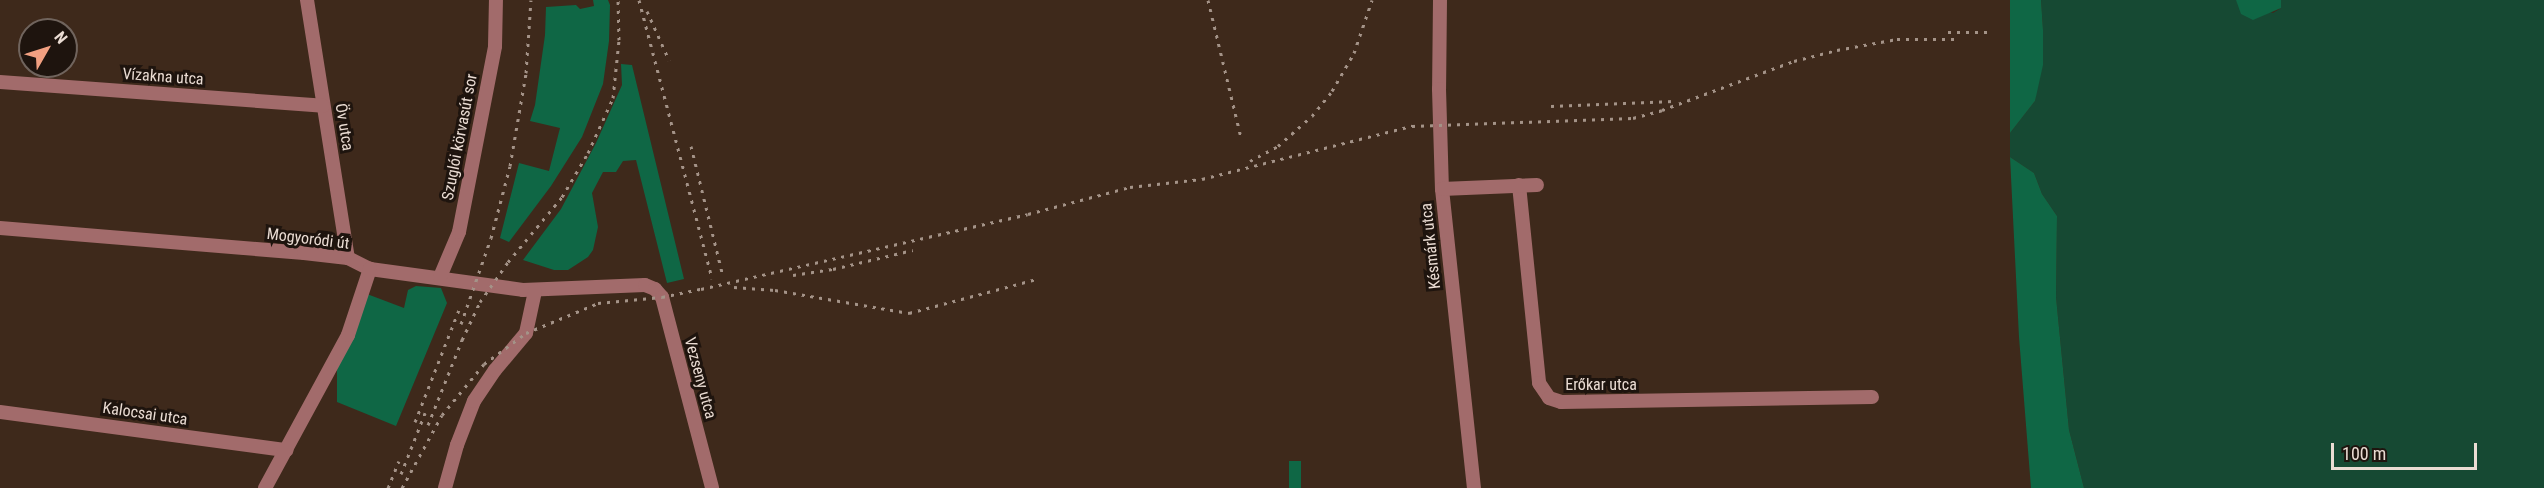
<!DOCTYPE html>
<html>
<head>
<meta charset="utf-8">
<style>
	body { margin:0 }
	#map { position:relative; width:2544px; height:488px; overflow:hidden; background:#3e291b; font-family:"Roboto Condensed",sans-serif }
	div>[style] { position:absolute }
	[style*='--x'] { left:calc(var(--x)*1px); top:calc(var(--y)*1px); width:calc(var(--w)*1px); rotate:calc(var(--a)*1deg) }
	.green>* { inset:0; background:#164933 }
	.forest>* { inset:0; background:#0f6745 }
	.minor>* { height:14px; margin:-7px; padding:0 7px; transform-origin:7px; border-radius:7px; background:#a26b6b }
	.rail>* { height:3px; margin-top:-1.5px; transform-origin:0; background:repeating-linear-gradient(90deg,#a49388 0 3px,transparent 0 9px) }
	span { translate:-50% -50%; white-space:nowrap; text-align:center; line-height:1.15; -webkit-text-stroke:6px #1e140e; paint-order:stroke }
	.street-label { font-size:16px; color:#eadcd3 }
	.north { position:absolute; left:18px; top:18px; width:60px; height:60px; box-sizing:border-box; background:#1e140e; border:2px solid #70645d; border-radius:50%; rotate:51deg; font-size:16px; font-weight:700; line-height:24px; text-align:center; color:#eadcd3 }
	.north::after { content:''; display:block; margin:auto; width:21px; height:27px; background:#f2a081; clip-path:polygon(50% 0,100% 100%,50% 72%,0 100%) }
	.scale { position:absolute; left:2331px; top:443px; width:146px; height:27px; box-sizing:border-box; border:3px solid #eadcd3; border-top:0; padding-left:8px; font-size:18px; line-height:21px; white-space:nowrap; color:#eadcd3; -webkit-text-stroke:4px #1e140e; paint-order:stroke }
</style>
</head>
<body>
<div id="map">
	<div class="green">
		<div style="clip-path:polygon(2041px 0,2236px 0,2273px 13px,2281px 8px,2281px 0,2544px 0,2544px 488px,2084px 488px,2069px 430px,2056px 297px,2057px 216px,2042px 194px,2034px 173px,2010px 157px,2010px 133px,2035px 101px,2043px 30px)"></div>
	</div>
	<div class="forest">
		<div style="clip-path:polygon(593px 0,608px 0,610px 5px,609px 41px,603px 84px,582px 137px,551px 186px,509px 242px,500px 238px,519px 163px,549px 171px,560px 128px,530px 121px,535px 105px,545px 35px,546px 7px,576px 5px,580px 9px,594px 6px)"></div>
		<div style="clip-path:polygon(2010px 0,2041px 0,2043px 30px,2043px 65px,2035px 101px,2010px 133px)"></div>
		<div style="clip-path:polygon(2236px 0,2281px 0,2281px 8px,2253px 20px,2241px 14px)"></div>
		<div style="clip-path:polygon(621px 64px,632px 65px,684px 279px,667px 283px,636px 160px,623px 161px,616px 172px,603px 172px,592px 193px,598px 227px,593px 250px,588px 257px,568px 270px,554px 270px,523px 260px,561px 209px,596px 143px,622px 85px)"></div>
		<div style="clip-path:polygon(2010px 157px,2034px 173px,2042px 194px,2057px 216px,2056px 297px,2069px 430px,2084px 488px,2031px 488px,2019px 337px)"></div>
		<div style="clip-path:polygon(416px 286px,441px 288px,447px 303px,396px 426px,337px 402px,337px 370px,367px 294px,404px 308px,408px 290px)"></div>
		<div style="clip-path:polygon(1289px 461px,1301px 461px,1301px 488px,1289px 488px)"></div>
	</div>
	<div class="minor">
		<div style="--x:307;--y:0;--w:261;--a:81"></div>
		<div style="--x:1440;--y:0;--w:89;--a:90.6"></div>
		<div style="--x:1439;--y:89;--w:100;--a:88.3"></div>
		<div style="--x:1442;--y:189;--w:301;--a:83.9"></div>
		<div style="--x:0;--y:82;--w:324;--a:4.2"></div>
		<div style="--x:1519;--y:185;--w:199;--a:84.2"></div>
		<div style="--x:1539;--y:383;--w:18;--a:56"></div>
		<div style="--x:1549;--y:398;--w:13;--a:18"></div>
		<div style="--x:1561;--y:402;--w:311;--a:-0.9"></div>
		<div style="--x:1442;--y:189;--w:95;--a:-2.4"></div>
		<div style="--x:0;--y:228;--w:305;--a:4.7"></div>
		<div style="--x:304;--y:253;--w:44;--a:6.5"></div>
		<div style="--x:348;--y:258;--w:25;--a:27"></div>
		<div style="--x:370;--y:269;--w:154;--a:7.8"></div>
		<div style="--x:523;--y:290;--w:122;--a:-2.3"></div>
		<div style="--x:645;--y:285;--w:11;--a:22"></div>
		<div style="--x:655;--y:289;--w:11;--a:49"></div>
		<div style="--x:662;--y:297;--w:197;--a:75.3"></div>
		<div style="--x:440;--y:277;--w:49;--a:-67.1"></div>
		<div style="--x:459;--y:232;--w:189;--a:-79"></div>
		<div style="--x:495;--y:46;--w:46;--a:-88.8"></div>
		<div style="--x:0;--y:412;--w:289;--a:7.6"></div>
		<div style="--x:265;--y:488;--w:174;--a:-61.5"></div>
		<div style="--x:348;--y:335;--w:70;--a:-71.6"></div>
		<div style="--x:445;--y:488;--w:45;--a:-74.4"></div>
		<div style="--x:457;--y:445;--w:47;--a:-68.9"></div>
		<div style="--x:474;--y:401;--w:37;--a:-56"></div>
		<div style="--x:495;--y:370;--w:48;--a:-50"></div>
		<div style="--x:526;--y:333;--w:43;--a:-77.9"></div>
	</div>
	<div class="rail">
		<div style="--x:639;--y:0;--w:288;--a:75.3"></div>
		<div style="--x:1208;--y:0;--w:141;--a:76.5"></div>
		<div style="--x:647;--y:11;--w:54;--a:65.8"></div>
		<div style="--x:1948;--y:32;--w:39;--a:0"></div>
		<div style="--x:1551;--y:106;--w:123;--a:-2.3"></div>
		<div style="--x:691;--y:146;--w:134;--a:76.2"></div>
		<div style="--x:1250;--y:161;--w:32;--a:-28"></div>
		<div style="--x:1278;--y:146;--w:45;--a:-41.4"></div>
		<div style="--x:1312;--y:116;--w:32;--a:-51"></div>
		<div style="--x:1332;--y:91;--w:44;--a:-59.9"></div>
		<div style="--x:1354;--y:53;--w:56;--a:-71.2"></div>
		<div style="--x:793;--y:275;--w:40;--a:-8.5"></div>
		<div style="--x:833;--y:269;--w:82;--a:-13.4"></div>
		<div style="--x:734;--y:287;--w:41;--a:4.2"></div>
		<div style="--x:775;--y:290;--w:136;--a:9.7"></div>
		<div style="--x:909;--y:313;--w:132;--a:-14.9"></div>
		<div style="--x:461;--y:324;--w:91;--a:-70.8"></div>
		<div style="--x:491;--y:238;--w:74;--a:-75.2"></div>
		<div style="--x:510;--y:166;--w:94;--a:-80.2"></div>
		<div style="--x:526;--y:73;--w:73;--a:-86.1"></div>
		<div style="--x:415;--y:422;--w:120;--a:-68.6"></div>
		<div style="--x:428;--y:425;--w:92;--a:-68.2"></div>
		<div style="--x:462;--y:340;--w:42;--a:-64.7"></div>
		<div style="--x:480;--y:302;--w:49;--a:-55"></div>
		<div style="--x:508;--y:262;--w:85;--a:-50.3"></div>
		<div style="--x:562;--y:197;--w:51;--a:-59.4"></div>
		<div style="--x:588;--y:153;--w:60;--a:-65.6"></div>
		<div style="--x:613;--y:98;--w:58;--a:-84.1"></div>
		<div style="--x:619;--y:40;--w:40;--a:-91.4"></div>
		<div style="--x:401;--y:474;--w:66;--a:-68.5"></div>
		<div style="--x:388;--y:488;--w:29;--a:-68"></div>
		<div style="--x:402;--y:488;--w:83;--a:-61.3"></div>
		<div style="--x:442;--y:415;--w:66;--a:-50.5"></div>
		<div style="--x:484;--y:364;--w:52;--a:-36.4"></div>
		<div style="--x:526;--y:333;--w:78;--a:-22.6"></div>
		<div style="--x:598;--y:303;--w:64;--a:-5.4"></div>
		<div style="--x:662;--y:297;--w:40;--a:-12"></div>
		<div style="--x:701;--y:289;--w:335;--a:-12.9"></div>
		<div style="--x:1028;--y:214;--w:106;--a:-14.8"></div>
		<div style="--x:1130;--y:187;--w:72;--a:-6.3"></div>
		<div style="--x:1202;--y:179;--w:217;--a:-14.2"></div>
		<div style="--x:1412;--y:126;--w:221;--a:-2.1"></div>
		<div style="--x:1633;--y:118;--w:30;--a:-15"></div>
		<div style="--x:1662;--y:110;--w:141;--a:-20.4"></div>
		<div style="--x:1794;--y:61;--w:44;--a:-14.3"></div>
		<div style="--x:1837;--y:50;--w:61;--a:-10.4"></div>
		<div style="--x:1897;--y:39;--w:61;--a:0"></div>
	</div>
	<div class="street-label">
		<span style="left:163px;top:77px;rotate:4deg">Vízakna utca</span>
		<span style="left:344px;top:127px;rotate:81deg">Öv utca</span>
		<span style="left:460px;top:137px;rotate:-79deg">Szuglói körvasút sor</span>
		<span style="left:308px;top:239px;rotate:7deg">Mogyoródi út</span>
		<span style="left:1431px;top:246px;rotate:-96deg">Késmárk utca</span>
		<span style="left:700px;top:378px;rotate:75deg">Vezseny utca</span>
		<span style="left:1601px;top:385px">Erőkar utca</span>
		<span style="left:145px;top:414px;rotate:8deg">Kalocsai utca</span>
	</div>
	<div class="north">N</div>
	<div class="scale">100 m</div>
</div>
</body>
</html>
